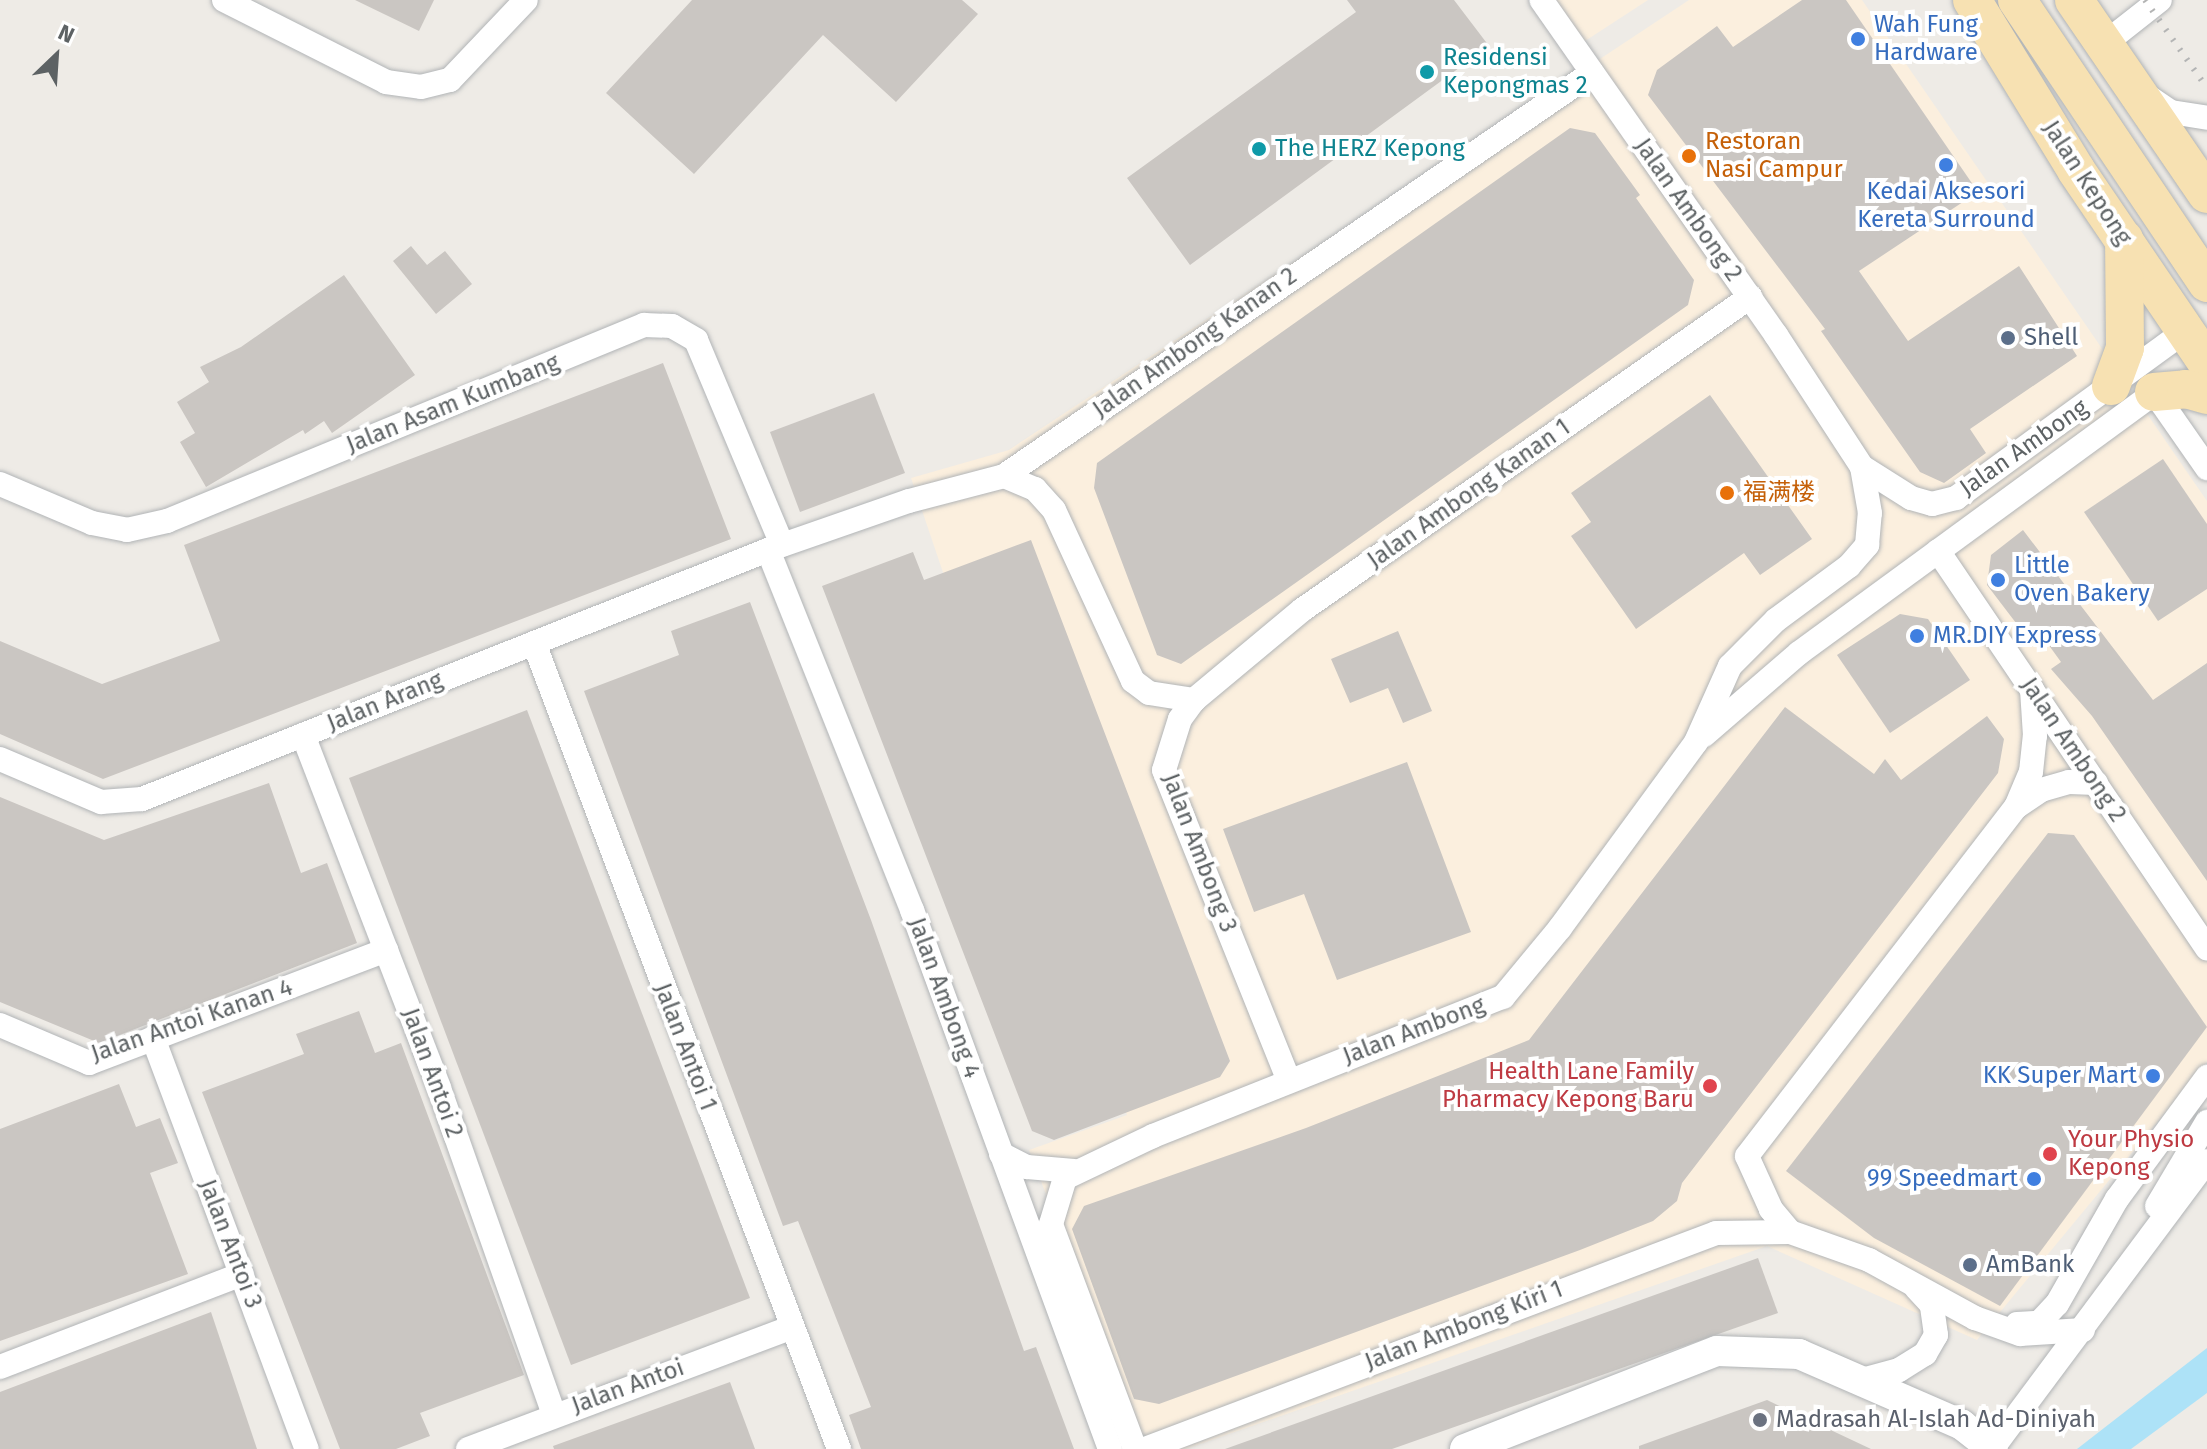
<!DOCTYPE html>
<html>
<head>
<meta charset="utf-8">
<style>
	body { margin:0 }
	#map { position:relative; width:2207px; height:1449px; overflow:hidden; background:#eeebe6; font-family:"Fira Sans","Noto Sans SC",sans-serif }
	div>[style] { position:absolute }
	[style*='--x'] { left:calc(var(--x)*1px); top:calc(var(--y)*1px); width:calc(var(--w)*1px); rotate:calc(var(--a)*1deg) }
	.commercial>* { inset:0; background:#fbefde }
	.water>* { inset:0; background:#ade2f7 }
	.building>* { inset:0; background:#cac6c2 }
	.roads { filter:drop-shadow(0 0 2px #b1b4b6) drop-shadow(0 0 2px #b1b4b6) }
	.minor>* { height:24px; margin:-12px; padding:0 12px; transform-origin:12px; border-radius:12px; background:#fff }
	.tertiary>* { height:30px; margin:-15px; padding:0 15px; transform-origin:15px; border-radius:15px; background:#fff }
	.primary>* { height:38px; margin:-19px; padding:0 19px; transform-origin:19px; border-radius:19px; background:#f7e1b2 }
	.rail>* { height:6px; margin-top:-3px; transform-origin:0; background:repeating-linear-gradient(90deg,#b3b4b4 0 2px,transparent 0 12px) }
	.dots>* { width:22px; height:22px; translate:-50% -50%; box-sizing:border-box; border:4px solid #fff; border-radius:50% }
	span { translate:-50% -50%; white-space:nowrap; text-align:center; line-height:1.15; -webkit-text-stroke:8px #fff; paint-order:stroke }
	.shop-label { font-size:24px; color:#366cbe }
	.left { translate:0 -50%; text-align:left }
	.right { translate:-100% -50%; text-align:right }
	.culture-label { font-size:24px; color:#0d838f }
	.food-label { font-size:24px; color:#c56008 }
	.street-label { font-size:24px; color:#5d6264 }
	.service-label { font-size:24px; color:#4e5e75 }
	.health-label { font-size:24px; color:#be3a42 }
	.worship-label { font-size:24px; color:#5b616d }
	.north { position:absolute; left:16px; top:16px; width:80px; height:80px; -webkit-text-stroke:6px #fff; paint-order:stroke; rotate:25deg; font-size:22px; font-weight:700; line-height:32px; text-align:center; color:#5d6264 }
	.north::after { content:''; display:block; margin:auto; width:28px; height:36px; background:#5d6264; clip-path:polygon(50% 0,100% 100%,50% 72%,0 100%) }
</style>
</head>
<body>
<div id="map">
	<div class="commercial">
		<div style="clip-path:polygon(1552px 0,1648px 0,1582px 43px)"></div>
		<div style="clip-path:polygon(1689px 0,1862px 0,2207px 501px,2207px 1062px,1977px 1340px,1767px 1246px,1186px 1449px,1144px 1449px,1029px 1150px,1127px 1115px,911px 478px,1009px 450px)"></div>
	</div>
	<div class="water">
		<div style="clip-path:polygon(2207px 1348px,2207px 1393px,2131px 1449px,2077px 1449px)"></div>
	</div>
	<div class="building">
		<div style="clip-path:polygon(355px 0,434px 0,419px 31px)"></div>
		<div style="clip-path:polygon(692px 0,962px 0,978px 14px,896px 102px,823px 35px,694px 174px,606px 93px)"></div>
		<div style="clip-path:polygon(1347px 0,1454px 0,1489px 46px,1190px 265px,1127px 178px,1356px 12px)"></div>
		<div style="clip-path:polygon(1802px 0,1846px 0,1978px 192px,1859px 271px,1908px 341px,2019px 266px,2077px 356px,1970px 429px,1986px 453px,1944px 483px,1920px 472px,1821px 331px,1825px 329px,1648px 95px,1657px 70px,1717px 26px,1733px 47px)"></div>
		<div style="clip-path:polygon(1570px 128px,1595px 133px,1640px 195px,1636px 198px,1694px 280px,1688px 305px,1181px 664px,1157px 655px,1094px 488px,1097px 463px)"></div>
		<div style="clip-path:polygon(411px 246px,427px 265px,445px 251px,472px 284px,436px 314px,393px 261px)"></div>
		<div style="clip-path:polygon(344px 275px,415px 375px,332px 433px,324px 421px,305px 434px,303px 430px,206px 487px,180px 442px,195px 433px,177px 402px,209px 382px,200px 367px,241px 347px)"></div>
		<div style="clip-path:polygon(663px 363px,731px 539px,103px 779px,0 734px,0 641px,102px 684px,220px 641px,184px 545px)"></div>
		<div style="clip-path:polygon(874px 393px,905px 473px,800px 512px,770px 432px)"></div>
		<div style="clip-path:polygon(1710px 395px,1812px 539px,1760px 575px,1744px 553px,1636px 629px,1571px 536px,1591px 522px,1571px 493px)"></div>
		<div style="clip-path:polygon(2163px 459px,2207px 524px,2207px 589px,2158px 621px,2084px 512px)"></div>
		<div style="clip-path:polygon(2023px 530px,2153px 700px,2207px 663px,2207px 881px,2092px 716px,2051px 669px,2061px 662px,2040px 633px,2029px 640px,1987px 585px,1991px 555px)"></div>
		<div style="clip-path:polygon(1031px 540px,1230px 1061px,1220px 1077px,1054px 1140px,1032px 1131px,822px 586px,913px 552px,924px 580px)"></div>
		<div style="clip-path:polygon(750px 602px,871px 920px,1024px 1351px,1036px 1347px,1074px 1449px,861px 1449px,849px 1415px,871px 1407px,798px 1221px,783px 1226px,584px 691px,679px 655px,671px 631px)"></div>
		<div style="clip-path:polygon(1900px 614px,1928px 619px,1970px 680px,1890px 733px,1837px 655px)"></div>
		<div style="clip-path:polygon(1398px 631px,1432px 711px,1403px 723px,1388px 688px,1350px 703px,1331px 659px)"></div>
		<div style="clip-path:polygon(1785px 707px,1874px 774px,1885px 759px,1901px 780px,1987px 716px,2004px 739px,1998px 773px,1682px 1183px,1677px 1201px,1653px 1221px,1580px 1250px,1159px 1404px,1134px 1399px,1072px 1229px,1084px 1206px,1306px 1128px,1529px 1040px)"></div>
		<div style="clip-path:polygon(527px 710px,750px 1298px,571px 1365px,349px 778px)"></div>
		<div style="clip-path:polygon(1407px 762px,1471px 932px,1337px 980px,1304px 894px,1254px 912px,1223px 829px)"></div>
		<div style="clip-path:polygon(269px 783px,301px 873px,327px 863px,357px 943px,99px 1043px,0 1002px,0 797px,104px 840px)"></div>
		<div style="clip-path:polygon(2048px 833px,2074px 835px,2207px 1027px,2000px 1306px,1874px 1238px,1786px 1171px)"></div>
		<div style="clip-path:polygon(359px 1011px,375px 1053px,401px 1043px,524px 1375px,420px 1413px,430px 1436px,396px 1449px,340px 1449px,202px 1092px,304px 1054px,296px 1034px)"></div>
		<div style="clip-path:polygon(119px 1084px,136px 1127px,160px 1118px,178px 1163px,150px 1173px,188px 1274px,0 1341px,0 1129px)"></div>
		<div style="clip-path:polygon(1758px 1258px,1778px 1313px,1392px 1449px,1225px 1449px)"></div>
		<div style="clip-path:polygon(211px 1312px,257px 1449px,0 1449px,0 1392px)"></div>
		<div style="clip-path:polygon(730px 1382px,755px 1449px,554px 1449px,553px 1446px)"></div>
		<div style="clip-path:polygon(1767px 1400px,1871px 1449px,1639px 1449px,1639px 1446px)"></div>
	</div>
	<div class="roads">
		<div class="minor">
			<div style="--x:224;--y:0;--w:182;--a:26.8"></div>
			<div style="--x:386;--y:82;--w:35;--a:8"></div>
			<div style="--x:421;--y:87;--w:30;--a:-14"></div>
			<div style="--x:450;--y:80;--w:110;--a:-46.5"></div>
			<div style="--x:2104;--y:44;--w:71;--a:-38.2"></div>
			<div style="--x:2147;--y:96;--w:29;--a:34"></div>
			<div style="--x:2171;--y:112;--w:36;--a:9"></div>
			<div style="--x:2154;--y:392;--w:93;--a:55.1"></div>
			<div style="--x:1862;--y:467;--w:58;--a:32.3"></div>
			<div style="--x:1911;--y:498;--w:22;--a:16"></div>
			<div style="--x:1932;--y:504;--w:25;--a:-14"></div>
			<div style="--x:1956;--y:498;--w:283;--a:-36.1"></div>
			<div style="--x:1004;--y:476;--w:34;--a:23"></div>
			<div style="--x:1035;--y:489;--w:28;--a:48"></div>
			<div style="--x:1054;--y:510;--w:188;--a:65.2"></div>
			<div style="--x:1133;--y:681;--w:20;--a:37"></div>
			<div style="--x:1149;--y:693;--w:46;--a:8.8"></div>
			<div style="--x:0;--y:484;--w:100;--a:23"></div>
			<div style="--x:92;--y:523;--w:36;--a:11"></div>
			<div style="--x:127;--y:530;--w:41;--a:-12.7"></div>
			<div style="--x:167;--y:521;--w:516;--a:-22.34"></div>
			<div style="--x:644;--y:325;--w:28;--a:2"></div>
			<div style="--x:672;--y:326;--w:28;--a:30"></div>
			<div style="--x:696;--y:340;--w:222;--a:67.2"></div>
			<div style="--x:768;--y:550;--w:388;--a:68.2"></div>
			<div style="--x:912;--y:910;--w:574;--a:69.83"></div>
			<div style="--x:1938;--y:551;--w:480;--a:55.9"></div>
			<div style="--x:534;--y:643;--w:862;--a:69.27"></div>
			<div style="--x:303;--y:735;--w:378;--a:68.9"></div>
			<div style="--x:439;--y:1088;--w:346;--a:70.6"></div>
			<div style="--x:1704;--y:735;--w:125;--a:-40.8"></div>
			<div style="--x:1799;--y:653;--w:454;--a:-36.2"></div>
			<div style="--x:0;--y:759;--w:110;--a:23.1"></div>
			<div style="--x:101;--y:802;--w:41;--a:-4.2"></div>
			<div style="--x:142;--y:799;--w:674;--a:-21.69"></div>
			<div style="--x:768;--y:550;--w:149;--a:-19.2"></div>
			<div style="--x:909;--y:501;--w:98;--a:-14.7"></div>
			<div style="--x:1004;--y:476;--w:713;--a:-34.43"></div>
			<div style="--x:2016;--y:807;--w:30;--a:-34"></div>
			<div style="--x:2041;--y:790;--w:29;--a:-16"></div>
			<div style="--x:2069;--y:782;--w:27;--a:2"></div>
			<div style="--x:0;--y:1025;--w:97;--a:23.1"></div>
			<div style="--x:89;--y:1063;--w:318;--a:-20.8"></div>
			<div style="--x:153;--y:1038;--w:439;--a:69.5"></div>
			<div style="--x:1289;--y:1081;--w:335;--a:-111.9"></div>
			<div style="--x:1164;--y:770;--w:53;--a:-72.6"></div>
			<div style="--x:1180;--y:719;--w:24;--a:-54"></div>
			<div style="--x:1194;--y:700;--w:141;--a:-39.8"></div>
			<div style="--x:1302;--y:610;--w:547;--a:-34.94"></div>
			<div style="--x:1001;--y:1154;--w:29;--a:27"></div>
			<div style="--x:1027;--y:1167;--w:47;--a:4.9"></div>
			<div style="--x:2157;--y:1206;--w:98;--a:-59.2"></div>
			<div style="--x:1790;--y:1232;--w:30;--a:-130"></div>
			<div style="--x:1771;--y:1209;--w:58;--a:-114.4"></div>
			<div style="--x:1747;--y:1156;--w:441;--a:-52.4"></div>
			<div style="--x:2016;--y:807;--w:38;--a:-67"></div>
			<div style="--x:2031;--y:772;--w:36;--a:-84"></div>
			<div style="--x:2035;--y:736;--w:47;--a:-93.7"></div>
			<div style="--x:2017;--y:1324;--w:22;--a:-3"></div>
			<div style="--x:2039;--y:1323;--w:26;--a:-47"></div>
			<div style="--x:2057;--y:1304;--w:121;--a:-60.3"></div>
			<div style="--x:2117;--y:1199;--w:152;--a:-53.6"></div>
			<div style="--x:0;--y:1367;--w:259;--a:-21"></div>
			<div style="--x:1858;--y:1381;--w:42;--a:-15"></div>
			<div style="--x:1899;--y:1370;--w:31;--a:-32"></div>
			<div style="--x:1925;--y:1354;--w:22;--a:-60"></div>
			<div style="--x:1936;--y:1335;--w:30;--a:-98"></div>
			<div style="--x:1932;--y:1305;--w:23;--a:-133"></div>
			<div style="--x:468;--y:1449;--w:344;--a:-20.6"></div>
			<div style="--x:1135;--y:1449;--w:240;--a:-110.5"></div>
			<div style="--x:1051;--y:1224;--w:48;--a:-73.1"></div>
			<div style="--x:1065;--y:1178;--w:98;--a:-25.5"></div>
			<div style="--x:1153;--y:1136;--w:377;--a:-21.7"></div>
			<div style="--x:1503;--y:997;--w:89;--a:-50.4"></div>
			<div style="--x:1560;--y:928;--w:230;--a:-53.8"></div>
			<div style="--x:1696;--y:742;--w:83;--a:-65.9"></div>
			<div style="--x:1730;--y:666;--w:65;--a:-45"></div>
			<div style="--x:1776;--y:620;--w:91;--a:-36.5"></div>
			<div style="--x:1849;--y:566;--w:28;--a:-49"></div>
			<div style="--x:1867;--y:545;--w:32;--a:-85"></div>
			<div style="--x:1870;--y:513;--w:47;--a:-99.9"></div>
			<div style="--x:1862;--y:467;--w:158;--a:-123.1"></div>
			<div style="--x:1776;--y:335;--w:409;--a:-125"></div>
			<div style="--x:1145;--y:1449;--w:610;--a:-20.72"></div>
			<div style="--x:1716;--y:1233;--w:74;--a:-0.8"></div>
			<div style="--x:1790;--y:1232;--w:84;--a:19.5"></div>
			<div style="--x:1869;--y:1260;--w:121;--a:28.7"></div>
			<div style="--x:1975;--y:1318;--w:48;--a:19.6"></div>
			<div style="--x:2020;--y:1334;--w:63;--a:-3.6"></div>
			<div style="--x:1992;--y:1449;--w:359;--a:-53.3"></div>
		</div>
		<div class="tertiary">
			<div style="--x:1465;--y:1449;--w:270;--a:-21.3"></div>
			<div style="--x:1717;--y:1351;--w:82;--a:2.1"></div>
			<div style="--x:1799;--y:1354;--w:178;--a:23.5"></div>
			<div style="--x:1962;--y:1425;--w:39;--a:38"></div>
		</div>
		<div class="primary">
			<div style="--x:1972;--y:0;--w:199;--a:58.5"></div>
			<div style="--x:2076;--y:170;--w:233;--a:55.8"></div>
			<div style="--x:2017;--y:0;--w:341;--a:56.1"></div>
			<div style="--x:2074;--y:0;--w:235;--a:55.6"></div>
			<div style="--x:2111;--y:386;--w:40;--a:-69.8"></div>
			<div style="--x:2125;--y:348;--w:109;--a:-90.5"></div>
			<div style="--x:2154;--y:392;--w:32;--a:-5"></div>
			<div style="--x:2186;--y:389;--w:22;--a:16"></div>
		</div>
	</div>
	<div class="rail">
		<div style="--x:2145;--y:0;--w:108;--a:54.8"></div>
	</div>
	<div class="dots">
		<div style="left:1858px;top:39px;background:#3f7fe0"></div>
		<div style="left:1427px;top:72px;background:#0f9aa8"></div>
		<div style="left:1259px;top:149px;background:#0f9aa8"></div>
		<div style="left:1689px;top:156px;background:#e8710a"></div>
		<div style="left:1946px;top:165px;background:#3f7fe0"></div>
		<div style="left:2008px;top:338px;background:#5c6f8a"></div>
		<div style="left:1727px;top:493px;background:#e8710a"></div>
		<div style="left:1998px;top:580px;background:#3f7fe0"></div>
		<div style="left:1917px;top:636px;background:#3f7fe0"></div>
		<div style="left:2153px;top:1076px;background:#3f7fe0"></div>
		<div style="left:1710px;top:1086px;background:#e0444e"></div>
		<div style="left:2050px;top:1154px;background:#e0444e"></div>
		<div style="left:2034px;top:1179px;background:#3f7fe0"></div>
		<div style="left:1970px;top:1265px;background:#5c6f8a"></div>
		<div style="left:1760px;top:1420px;background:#6b7280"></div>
	</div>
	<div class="shop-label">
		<span class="left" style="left:1874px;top:39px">Wah Fung<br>Hardware</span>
		<span style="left:1946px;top:206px">Kedai Aksesori<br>Kereta Surround</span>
		<span class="left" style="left:2014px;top:580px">Little<br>Oven Bakery</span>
		<span class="left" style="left:1933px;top:636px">MR.DIY Express</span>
		<span class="right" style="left:2137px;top:1076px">KK Super Mart</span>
		<span class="right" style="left:2018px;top:1179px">99 Speedmart</span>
	</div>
	<div class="culture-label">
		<span class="left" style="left:1443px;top:72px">Residensi<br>Kepongmas 2</span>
		<span class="left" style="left:1275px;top:149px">The HERZ Kepong</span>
	</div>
	<div class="food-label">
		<span class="left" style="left:1705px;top:156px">Restoran<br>Nasi Campur</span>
		<span class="left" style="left:1743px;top:493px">福满楼</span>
	</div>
	<div class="street-label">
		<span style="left:2087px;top:183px;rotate:57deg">Jalan Kepong</span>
		<span style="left:1688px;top:210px;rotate:55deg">Jalan Ambong 2</span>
		<span style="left:1195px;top:343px;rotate:-35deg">Jalan Ambong Kanan 2</span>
		<span style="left:453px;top:404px;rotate:-22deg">Jalan Asam Kumbang</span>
		<span style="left:2024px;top:448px;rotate:-35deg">Jalan Ambong</span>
		<span style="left:1469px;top:494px;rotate:-35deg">Jalan Ambong Kanan 1</span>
		<span style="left:385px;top:702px;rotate:-22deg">Jalan Arang</span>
		<span style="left:2073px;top:750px;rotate:56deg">Jalan Ambong 2</span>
		<span style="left:1199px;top:853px;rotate:69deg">Jalan Ambong 3</span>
		<span style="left:944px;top:998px;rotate:70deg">Jalan Ambong 4</span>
		<span style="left:192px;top:1021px;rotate:-19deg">Jalan Antoi Kanan 4</span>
		<span style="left:1414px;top:1031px;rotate:-21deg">Jalan Ambong</span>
		<span style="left:685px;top:1047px;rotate:69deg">Jalan Antoi 1</span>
		<span style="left:432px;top:1073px;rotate:70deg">Jalan Antoi 2</span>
		<span style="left:230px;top:1244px;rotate:69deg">Jalan Antoi 3</span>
		<span style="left:1464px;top:1326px;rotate:-21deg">Jalan Ambong Kiri 1</span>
		<span style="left:628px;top:1387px;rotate:-20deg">Jalan Antoi</span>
	</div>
	<div class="service-label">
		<span class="left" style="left:2024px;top:338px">Shell</span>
		<span class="left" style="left:1986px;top:1265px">AmBank</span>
	</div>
	<div class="health-label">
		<span class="right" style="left:1694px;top:1086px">Health Lane Family<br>Pharmacy Kepong Baru</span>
		<span class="left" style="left:2068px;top:1154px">Your Physio<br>Kepong</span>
	</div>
	<div class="worship-label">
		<span class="left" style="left:1776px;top:1420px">Madrasah Al-Islah Ad-Diniyah</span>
	</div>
	<div class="north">N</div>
</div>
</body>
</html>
